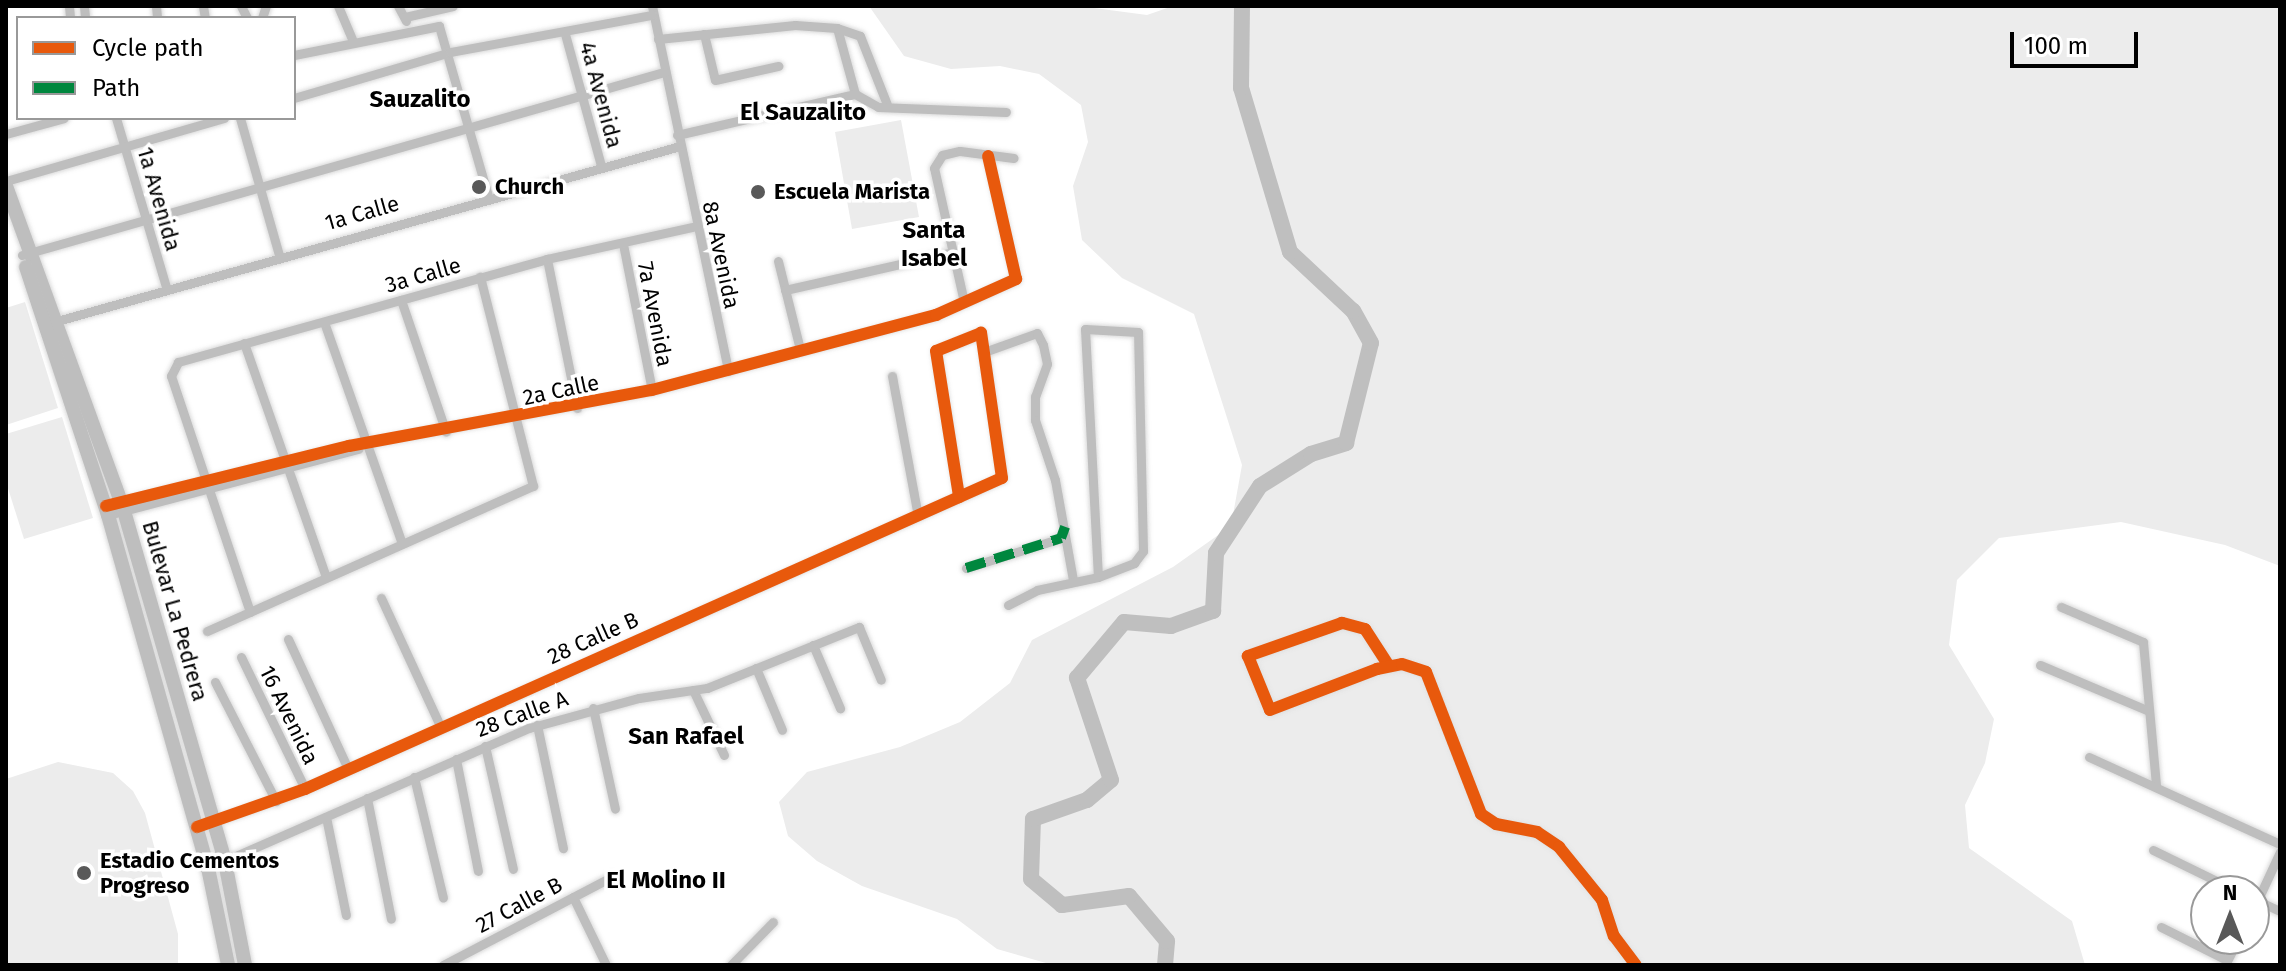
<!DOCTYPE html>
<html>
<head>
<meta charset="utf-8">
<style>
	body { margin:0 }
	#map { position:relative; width:2286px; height:971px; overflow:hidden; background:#fff; font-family:"Fira Sans",sans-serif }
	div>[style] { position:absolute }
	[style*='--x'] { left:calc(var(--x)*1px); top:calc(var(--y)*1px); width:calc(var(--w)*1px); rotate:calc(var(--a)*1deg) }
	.green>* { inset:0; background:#ececec }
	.river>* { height:16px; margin:-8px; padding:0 8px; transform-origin:8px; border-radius:8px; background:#bfbfbf }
	.roads { filter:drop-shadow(0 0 2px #dbdbdb) drop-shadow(0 0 2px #dbdbdb) }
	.minor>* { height:9px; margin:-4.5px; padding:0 4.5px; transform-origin:4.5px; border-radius:4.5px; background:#bebebe }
	.primary>* { height:14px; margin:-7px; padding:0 7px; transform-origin:7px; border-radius:7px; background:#bebebe }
	.quiet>* { height:10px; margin-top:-5px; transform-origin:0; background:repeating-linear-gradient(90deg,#00873e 0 20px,transparent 0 30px) }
	.cycleway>* { height:12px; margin:-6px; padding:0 6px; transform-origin:6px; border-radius:6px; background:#e8590c }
	.dots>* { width:22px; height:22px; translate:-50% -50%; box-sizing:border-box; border:4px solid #fff; border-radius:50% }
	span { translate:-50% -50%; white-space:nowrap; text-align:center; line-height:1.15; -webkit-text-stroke:7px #fff; paint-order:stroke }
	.street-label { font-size:22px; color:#000 }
	.poi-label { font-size:22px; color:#000; font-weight:700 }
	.left { translate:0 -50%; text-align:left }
	.neighbourhood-label { font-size:24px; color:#000; font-weight:700 }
	.frame { position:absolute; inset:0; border:8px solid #000; pointer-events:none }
	.legend { position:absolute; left:16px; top:16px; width:280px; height:104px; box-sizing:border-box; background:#fff; border:2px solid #999; margin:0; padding:10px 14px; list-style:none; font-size:24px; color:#000 }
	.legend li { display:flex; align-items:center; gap:16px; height:40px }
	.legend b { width:40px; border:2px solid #999 }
	.north { position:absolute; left:2190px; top:875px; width:80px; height:80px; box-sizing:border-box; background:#fff; border:2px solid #999; border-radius:50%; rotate:0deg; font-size:22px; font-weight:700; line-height:32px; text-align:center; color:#000 }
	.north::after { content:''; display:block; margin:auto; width:28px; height:36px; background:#595959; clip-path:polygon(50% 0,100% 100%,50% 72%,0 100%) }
	.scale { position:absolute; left:2010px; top:32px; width:128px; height:36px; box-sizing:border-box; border:4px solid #000; border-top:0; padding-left:10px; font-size:24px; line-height:28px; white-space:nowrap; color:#000; -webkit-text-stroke:6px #fff; paint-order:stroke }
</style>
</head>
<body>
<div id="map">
	<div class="green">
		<div style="clip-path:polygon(869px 6px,1079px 6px,1147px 15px,1173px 6px,2280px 6px,2280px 566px,2225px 545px,2121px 522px,1999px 538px,1957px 580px,1949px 645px,1994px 719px,1985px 763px,1965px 805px,1969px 848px,2072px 921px,2085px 965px,1053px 965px,997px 949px,957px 919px,862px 886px,817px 861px,788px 836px,779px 802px,807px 772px,900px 747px,960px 722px,1010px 683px,1032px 640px,1173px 567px,1231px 526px,1242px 465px,1194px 314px,1122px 278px,1082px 240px,1073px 186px,1088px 142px,1081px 105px,1039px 74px,1000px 66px,951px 69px,904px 56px)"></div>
		<div style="clip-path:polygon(901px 120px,919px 217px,852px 229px,835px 132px)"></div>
		<div style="clip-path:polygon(25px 302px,58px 408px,6px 425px,6px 308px)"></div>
		<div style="clip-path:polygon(62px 417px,93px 518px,24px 539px,6px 482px,6px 434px)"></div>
		<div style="clip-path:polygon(58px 762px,113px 773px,133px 791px,145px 813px,178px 934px,178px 965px,6px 965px,6px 779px)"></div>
	</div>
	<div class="river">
		<div style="--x:1165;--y:965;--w:24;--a:-85"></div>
		<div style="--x:1167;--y:941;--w:59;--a:-130.2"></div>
		<div style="--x:1129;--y:896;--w:68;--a:172.3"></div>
		<div style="--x:1062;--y:905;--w:40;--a:-140"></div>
		<div style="--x:1031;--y:879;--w:60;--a:-88.1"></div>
		<div style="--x:1033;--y:819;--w:57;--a:-19.4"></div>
		<div style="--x:1087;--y:800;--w:31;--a:-40"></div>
		<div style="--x:1111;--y:780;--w:108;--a:-108.4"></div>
		<div style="--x:1077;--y:678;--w:73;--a:-50"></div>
		<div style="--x:1124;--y:622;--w:47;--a:4.9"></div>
		<div style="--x:1171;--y:626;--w:45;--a:-19.7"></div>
		<div style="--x:1213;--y:611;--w:58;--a:-87"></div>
		<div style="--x:1216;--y:553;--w:80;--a:-56.7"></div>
		<div style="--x:1260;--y:486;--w:60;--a:-32.1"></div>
		<div style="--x:1311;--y:454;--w:37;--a:-17"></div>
		<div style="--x:1346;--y:443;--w:103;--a:-76"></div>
		<div style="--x:1371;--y:343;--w:37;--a:-119"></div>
		<div style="--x:1353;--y:311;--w:86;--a:-136.9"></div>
		<div style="--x:1290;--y:252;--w:171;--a:-106.6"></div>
		<div style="--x:1241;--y:88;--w:82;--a:-89.3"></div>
	</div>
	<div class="roads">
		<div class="minor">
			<div style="--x:69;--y:6;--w:12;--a:85"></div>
			<div style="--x:84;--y:6;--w:12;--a:85"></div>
			<div style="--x:156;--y:6;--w:12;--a:85"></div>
			<div style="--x:203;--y:6;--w:12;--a:81"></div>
			<div style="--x:241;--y:6;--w:13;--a:63"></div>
			<div style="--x:338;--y:6;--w:38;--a:67"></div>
			<div style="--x:398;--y:6;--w:17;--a:62"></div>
			<div style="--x:652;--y:6;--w:373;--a:78.2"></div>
			<div style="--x:405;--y:17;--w:49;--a:-12.9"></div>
			<div style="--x:262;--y:18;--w:13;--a:-72"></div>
			<div style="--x:837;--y:28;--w:68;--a:74.7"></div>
			<div style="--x:565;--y:34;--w:137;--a:74.7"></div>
			<div style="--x:704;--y:34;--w:47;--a:76.6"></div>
			<div style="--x:715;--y:80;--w:65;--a:-12.5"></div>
			<div style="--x:658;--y:39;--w:138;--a:-5.8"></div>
			<div style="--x:795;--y:25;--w:42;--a:4.1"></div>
			<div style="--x:837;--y:28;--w:24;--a:19"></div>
			<div style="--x:860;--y:36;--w:76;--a:68.5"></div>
			<div style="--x:294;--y:55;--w:148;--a:-11.3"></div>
			<div style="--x:439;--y:26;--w:177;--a:73.9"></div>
			<div style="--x:855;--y:94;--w:26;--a:29"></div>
			<div style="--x:878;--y:107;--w:128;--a:2.2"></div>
			<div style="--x:294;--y:98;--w:163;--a:-16.4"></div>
			<div style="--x:450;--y:52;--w:205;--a:-10.4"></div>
			<div style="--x:116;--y:118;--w:179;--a:73.5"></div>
			<div style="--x:240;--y:118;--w:142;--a:74.1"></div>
			<div style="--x:6;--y:134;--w:60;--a:-15.4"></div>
			<div style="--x:677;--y:135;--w:183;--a:-13"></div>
			<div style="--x:6;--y:181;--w:227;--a:-16.1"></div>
			<div style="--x:623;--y:244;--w:149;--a:78.8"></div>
			<div style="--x:22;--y:255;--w:668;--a:-15.91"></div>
			<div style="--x:547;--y:259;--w:152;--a:78.6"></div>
			<div style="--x:778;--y:261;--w:91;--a:76"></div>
			<div style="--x:785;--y:290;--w:172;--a:-12.7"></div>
			<div style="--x:401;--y:300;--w:139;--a:71.2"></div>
			<div style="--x:964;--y:302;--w:137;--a:-102.6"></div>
			<div style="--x:934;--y:168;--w:15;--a:-58"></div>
			<div style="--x:942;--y:155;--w:18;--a:-13"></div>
			<div style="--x:960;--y:151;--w:54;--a:7.4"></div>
			<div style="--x:57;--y:321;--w:647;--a:-15.69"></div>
			<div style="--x:324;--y:322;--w:235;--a:70.6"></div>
			<div style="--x:244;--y:343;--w:248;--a:70.7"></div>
			<div style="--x:984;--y:352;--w:56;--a:-19.7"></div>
			<div style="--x:1037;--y:333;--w:13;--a:63"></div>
			<div style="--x:1043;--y:345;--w:19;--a:78"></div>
			<div style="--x:1047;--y:364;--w:35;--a:110"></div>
			<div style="--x:1035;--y:397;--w:23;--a:90"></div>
			<div style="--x:1035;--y:420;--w:63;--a:71.6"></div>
			<div style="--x:1055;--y:480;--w:102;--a:79.8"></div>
			<div style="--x:892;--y:376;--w:142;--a:79.5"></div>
			<div style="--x:117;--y:503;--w:239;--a:-13.8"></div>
			<div style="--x:349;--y:446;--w:308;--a:-10.5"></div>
			<div style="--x:652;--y:390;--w:294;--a:-14.8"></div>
			<div style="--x:936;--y:315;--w:88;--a:-24.2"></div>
			<div style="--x:1016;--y:279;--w:126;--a:-102.8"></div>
			<div style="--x:108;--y:515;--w:259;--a:-14.8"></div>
			<div style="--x:966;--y:568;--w:100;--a:-17.5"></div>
			<div style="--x:1061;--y:538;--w:10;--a:-73"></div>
			<div style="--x:381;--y:598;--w:143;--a:65.2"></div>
			<div style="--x:1008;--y:605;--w:33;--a:-27"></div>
			<div style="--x:1037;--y:590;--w:62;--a:-12"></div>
			<div style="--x:1098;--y:577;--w:39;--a:-21"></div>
			<div style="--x:1134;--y:563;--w:15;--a:-53"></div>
			<div style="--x:1143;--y:551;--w:219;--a:-91.3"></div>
			<div style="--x:1138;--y:332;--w:53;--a:-176.8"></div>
			<div style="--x:1085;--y:329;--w:248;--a:87"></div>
			<div style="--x:2061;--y:607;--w:89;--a:23.1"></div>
			<div style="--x:2143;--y:642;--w:144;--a:84.8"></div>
			<div style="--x:250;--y:612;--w:249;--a:-108.5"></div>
			<div style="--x:171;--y:376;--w:16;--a:-63"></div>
			<div style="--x:178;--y:362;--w:383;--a:-15.6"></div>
			<div style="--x:547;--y:259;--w:154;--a:-12.4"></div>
			<div style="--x:207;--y:631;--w:357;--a:-24"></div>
			<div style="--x:533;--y:486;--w:216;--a:-104.2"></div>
			<div style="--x:288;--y:639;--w:143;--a:65.2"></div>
			<div style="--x:813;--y:645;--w:69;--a:66.8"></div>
			<div style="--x:241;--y:657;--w:147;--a:64.1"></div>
			<div style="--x:2040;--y:665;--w:118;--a:22.9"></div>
			<div style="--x:1389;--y:666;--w:44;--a:-123"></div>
			<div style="--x:1365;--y:629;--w:24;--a:-165"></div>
			<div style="--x:1342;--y:623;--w:100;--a:160.7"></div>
			<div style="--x:1248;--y:656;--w:58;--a:67.8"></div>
			<div style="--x:1270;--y:710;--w:115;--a:-21"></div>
			<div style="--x:1377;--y:669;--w:25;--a:-11"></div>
			<div style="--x:1402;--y:664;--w:25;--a:18"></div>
			<div style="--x:1426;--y:672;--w:152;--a:68.8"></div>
			<div style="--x:1481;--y:814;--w:18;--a:34"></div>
			<div style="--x:1496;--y:824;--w:42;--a:11"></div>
			<div style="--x:1537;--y:832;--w:27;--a:34"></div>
			<div style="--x:1559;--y:847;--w:68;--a:50.9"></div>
			<div style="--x:1602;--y:900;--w:38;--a:72"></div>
			<div style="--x:1614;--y:936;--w:36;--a:53"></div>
			<div style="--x:756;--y:668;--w:67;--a:67.2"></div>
			<div style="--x:215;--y:682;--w:134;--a:62.9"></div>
			<div style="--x:693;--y:690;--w:72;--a:64.5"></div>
			<div style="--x:593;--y:708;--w:103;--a:77.7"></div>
			<div style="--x:537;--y:725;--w:126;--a:78.1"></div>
			<div style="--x:485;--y:746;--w:126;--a:77.2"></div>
			<div style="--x:2089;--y:757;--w:210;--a:24.5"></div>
			<div style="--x:456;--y:759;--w:114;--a:78.9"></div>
			<div style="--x:414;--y:777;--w:124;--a:76.5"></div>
			<div style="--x:367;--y:798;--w:123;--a:78.8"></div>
			<div style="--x:326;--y:817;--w:100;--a:78.5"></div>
			<div style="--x:197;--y:827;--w:114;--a:-19.4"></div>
			<div style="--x:305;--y:789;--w:763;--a:-24.05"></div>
			<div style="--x:1002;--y:478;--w:147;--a:-98.2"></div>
			<div style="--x:981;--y:333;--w:48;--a:158.2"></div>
			<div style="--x:936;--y:351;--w:148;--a:81"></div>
			<div style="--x:2153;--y:850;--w:93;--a:26"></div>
			<div style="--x:208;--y:868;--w:350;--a:-23.6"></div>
			<div style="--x:529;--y:728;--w:114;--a:-15.3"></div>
			<div style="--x:639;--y:698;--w:69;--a:-8.4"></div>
			<div style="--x:707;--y:688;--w:164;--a:-21.9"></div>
			<div style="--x:859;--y:627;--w:57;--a:67.5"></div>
			<div style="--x:573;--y:897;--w:76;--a:64.1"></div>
			<div style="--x:2254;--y:899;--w:29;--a:25"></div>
			<div style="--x:2254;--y:908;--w:62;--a:-65.1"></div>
			<div style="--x:2161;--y:927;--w:74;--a:26.6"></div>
			<div style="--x:443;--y:965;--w:190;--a:-27.6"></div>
			<div style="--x:731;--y:965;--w:60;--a:-45.7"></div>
			<div style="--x:2225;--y:965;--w:29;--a:-63"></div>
		</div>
		<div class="primary">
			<div style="--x:6;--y:186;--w:346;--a:70"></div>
			<div style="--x:124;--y:511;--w:365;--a:73.9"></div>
			<div style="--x:225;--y:862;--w:105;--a:79"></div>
			<div style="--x:26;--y:267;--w:261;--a:71.7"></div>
			<div style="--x:108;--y:515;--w:367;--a:74.2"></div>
			<div style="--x:208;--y:868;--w:99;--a:78.3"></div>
		</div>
	</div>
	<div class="quiet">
		<div style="--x:966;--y:568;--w:100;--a:-17.5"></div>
		<div style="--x:1061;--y:538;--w:12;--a:-70"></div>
	</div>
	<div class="cycleway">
		<div style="--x:106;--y:506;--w:250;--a:-13.9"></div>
		<div style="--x:349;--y:446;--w:308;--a:-10.5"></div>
		<div style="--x:652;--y:390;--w:294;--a:-14.8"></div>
		<div style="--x:936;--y:315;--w:88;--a:-24.2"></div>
		<div style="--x:1016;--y:279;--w:126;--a:-102.8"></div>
		<div style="--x:1389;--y:666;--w:44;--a:-123"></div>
		<div style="--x:1365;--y:629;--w:24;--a:-165"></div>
		<div style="--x:1342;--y:623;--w:100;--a:160.7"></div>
		<div style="--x:1248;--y:656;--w:58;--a:67.8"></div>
		<div style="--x:1270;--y:710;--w:115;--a:-21"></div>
		<div style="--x:1377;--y:669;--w:25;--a:-11"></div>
		<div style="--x:1402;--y:664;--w:25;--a:18"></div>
		<div style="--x:1426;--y:672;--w:152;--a:68.8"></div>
		<div style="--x:1481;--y:814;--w:18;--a:34"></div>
		<div style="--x:1496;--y:824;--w:42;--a:11"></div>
		<div style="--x:1537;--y:832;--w:27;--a:34"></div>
		<div style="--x:1559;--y:847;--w:68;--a:50.9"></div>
		<div style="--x:1602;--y:900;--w:38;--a:72"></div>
		<div style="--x:1614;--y:936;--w:36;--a:53"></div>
		<div style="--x:197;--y:827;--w:114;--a:-19.4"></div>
		<div style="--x:305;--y:789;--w:763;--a:-24.05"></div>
		<div style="--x:1002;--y:478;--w:147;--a:-98.2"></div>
		<div style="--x:981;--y:333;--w:48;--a:158.2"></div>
		<div style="--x:936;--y:351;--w:148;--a:81"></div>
	</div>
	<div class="dots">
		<div style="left:479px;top:187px;background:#595959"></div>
		<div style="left:758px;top:192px;background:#595959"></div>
		<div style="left:84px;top:873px;background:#595959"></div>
	</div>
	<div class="street-label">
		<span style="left:601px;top:95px;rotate:75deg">4a Avenida</span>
		<span style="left:159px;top:199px;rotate:74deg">1a Avenida</span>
		<span style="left:362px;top:213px;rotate:-16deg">1a Calle</span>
		<span style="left:721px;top:255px;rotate:78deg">8a Avenida</span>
		<span style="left:423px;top:275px;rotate:-16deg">3a Calle</span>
		<span style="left:655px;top:314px;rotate:79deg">7a Avenida</span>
		<span style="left:561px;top:390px;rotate:-12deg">2a Calle</span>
		<span style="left:175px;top:611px;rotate:74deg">Bulevar La Pedrera</span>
		<span style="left:593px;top:638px;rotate:-24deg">28 Calle B</span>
		<span style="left:522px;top:714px;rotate:-20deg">28 Calle A</span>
		<span style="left:289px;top:715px;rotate:64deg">16 Avenida</span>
		<span style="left:519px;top:905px;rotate:-28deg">27 Calle B</span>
	</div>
	<div class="poi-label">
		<span class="left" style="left:495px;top:187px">Church</span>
		<span class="left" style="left:774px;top:192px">Escuela Marista</span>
		<span class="left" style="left:100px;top:873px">Estadio Cementos<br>Progreso</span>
	</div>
	<div class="neighbourhood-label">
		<span style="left:420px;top:100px">Sauzalito</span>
		<span style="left:803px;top:113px">El Sauzalito</span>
		<span style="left:934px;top:245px">Santa<br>Isabel</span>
		<span style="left:686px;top:737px">San Rafael</span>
		<span style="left:666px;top:881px">El Molino II</span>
	</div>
	<div class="frame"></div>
	<ul class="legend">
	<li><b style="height:10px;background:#e8590c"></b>Cycle path</li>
	<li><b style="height:10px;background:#00873e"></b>Path</li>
	</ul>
	<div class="north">N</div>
	<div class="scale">100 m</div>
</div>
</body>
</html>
